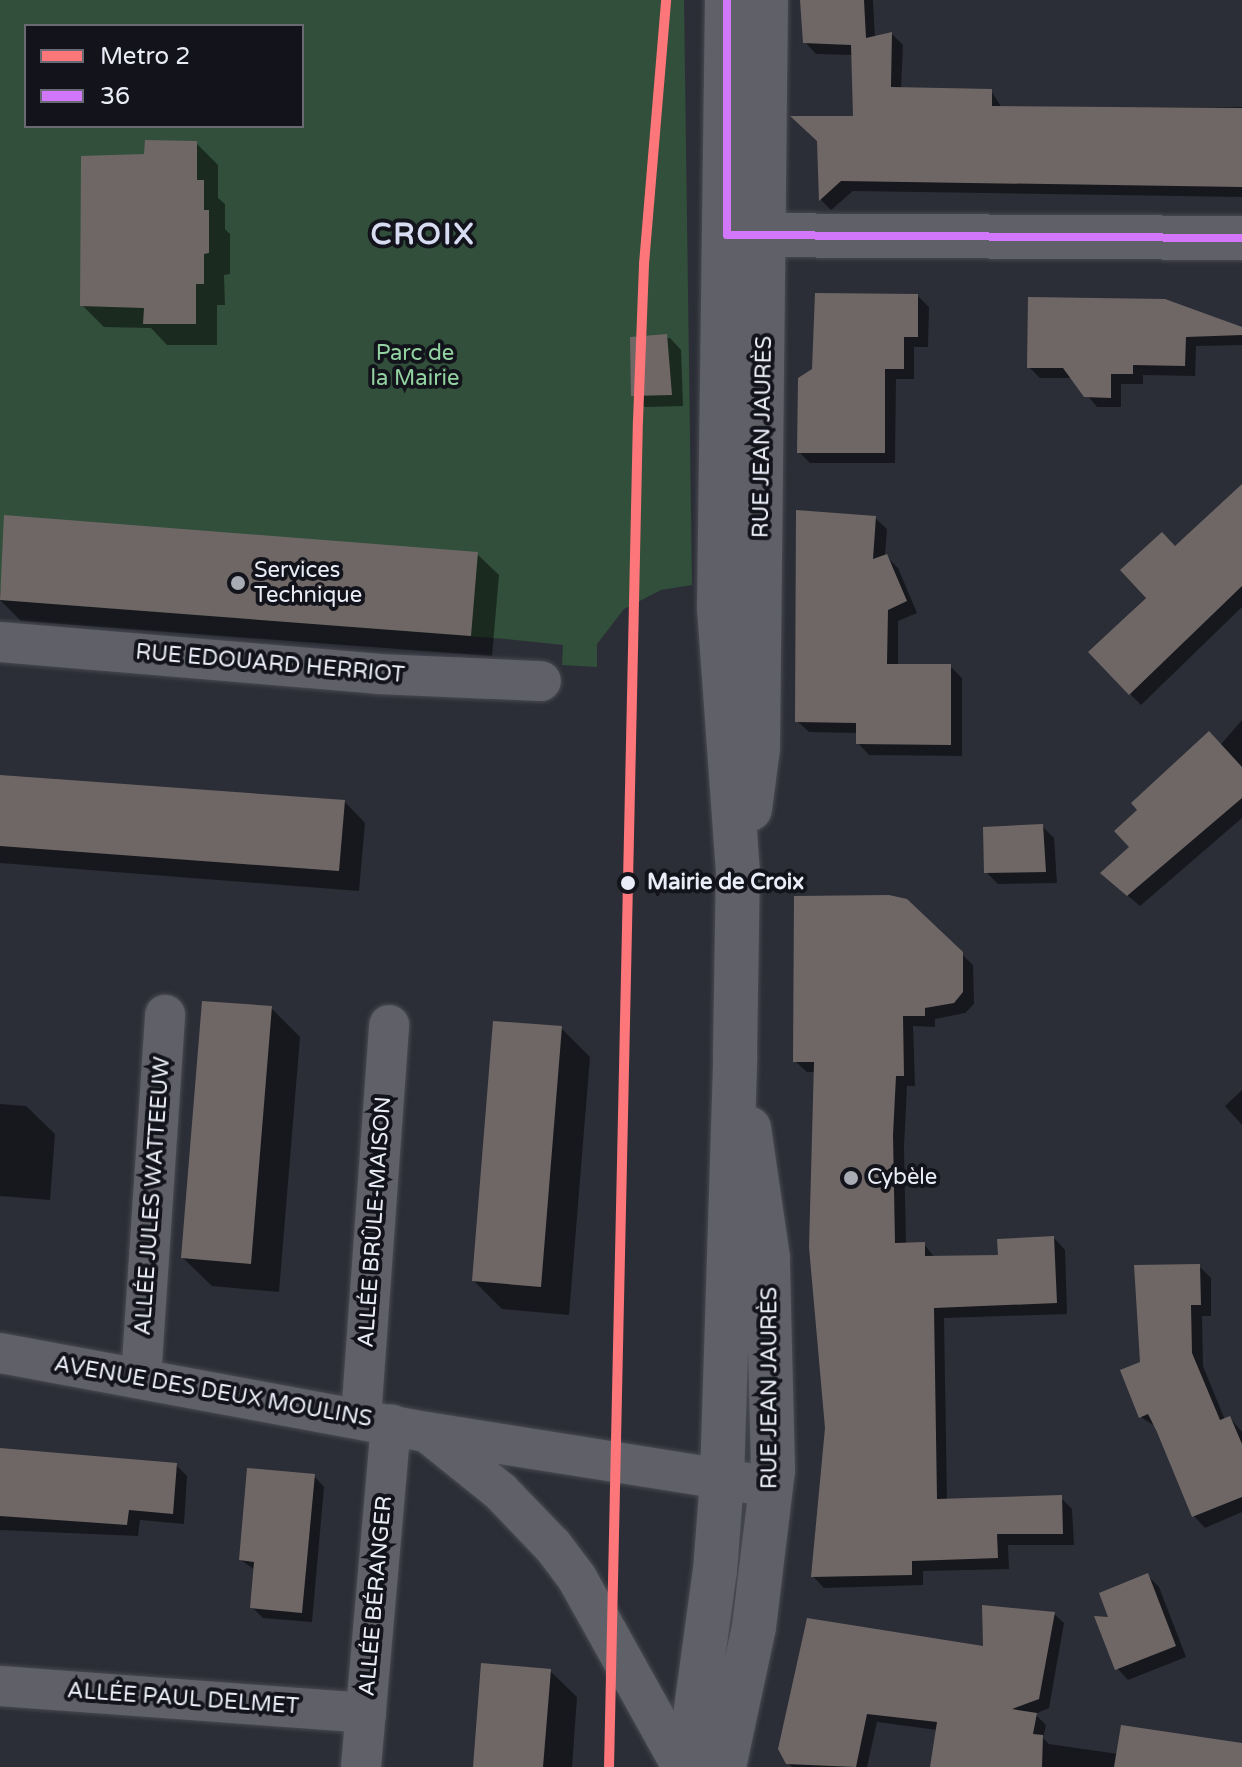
<!DOCTYPE html>
<html>
<head>
<meta charset="utf-8">
<style>
	body { margin:0 }
	#map { position:relative; width:1242px; height:1767px; overflow:hidden; background:#2c2e37; font-family:"Varela Round",sans-serif }
	div>[style] { position:absolute }
	[style*='--x'] { left:calc(var(--x)*1px); top:calc(var(--y)*1px); width:calc(var(--w)*1px); rotate:calc(var(--a)*1deg) }
	.green>* { inset:0; background:#314f3a }
	.shadow>* { inset:0; background:#0007 }
	.building>* { inset:0; background:#6f6766 }
	.roads { filter:drop-shadow(0 0 2px #484a51) drop-shadow(0 0 2px #484a51) }
	.minor>* { height:40px; margin:-20px; padding:0 20px; transform-origin:20px; border-radius:20px; background:#606168 }
	.tertiary>* { height:44px; margin:-22px; padding:0 22px; transform-origin:22px; border-radius:22px; background:#606168 }
	.secondary>* { height:44px; margin:-22px; padding:0 22px; transform-origin:22px; border-radius:22px; background:#606168 }
	.bus-1>* { height:8px; margin:-4px; padding:0 4px; transform-origin:4px; border-radius:4px; background:#d377fa }
	.metro-1>* { height:10px; margin:-5px; padding:0 5px; transform-origin:5px; border-radius:5px; background:#fd767a }
	.dots>* { width:22px; height:22px; translate:-50% -50%; box-sizing:border-box; border:4px solid #13141b; border-radius:50% }
	span { translate:-50% -50%; white-space:nowrap; text-align:center; line-height:1.15; -webkit-text-stroke:8px #13141b; paint-order:stroke }
	.park-label { font-size:22px; color:#93d3a1 }
	.street-label { font-size:22px; color:#eaecf7 }
	.poi-label { font-size:22px; color:#eaecf7 }
	.left { translate:0 -50%; text-align:left }
	.stop-label { font-size:22px; color:#eaecf7; font-weight:700 }
	.district-label { font-size:30px; color:#d8dcf2; font-weight:700; letter-spacing:2px }
	.legend { position:absolute; left:24px; top:24px; width:280px; height:104px; box-sizing:border-box; background:#13141b; border:2px solid #696a73; margin:0; padding:10px 14px; list-style:none; font-size:24px; color:#eaecf7 }
	.legend li { display:flex; align-items:center; gap:16px; height:40px }
	.legend b { width:40px; border:2px solid #696a73 }
</style>
</head>
<body>
<div id="map">
	<div class="green">
		<div style="clip-path:polygon(evenodd,0 0,684px 0,692px 585px,661px 590px,624px 609px,597px 644px,597px 667px,562px 665px,563px 645px,506px 639px,0 600px,0 0,26px 26px,302px 26px,302px 126px,26px 126px,26px 26px)"></div>
	</div>
	<div class="shadow">
		<div style="clip-path:polygon(802px 0,873px 0,875px 38px,892px 34px,903px 45px,901px 89px,991px 91px,1002px 108px,1242px 107px,1242px 197px,853px 191px,831px 210px,821px 200px,819px 141px,855px 118px,853px 55px,816px 54px,805px 42px)"></div>
		<div style="clip-path:polygon(196px 143px,218px 165px,218px 198px,225px 204px,225px 229px,230px 234px,230px 274px,224px 275px,225px 305px,217px 305px,217px 345px,167px 345px,151px 328px,104px 327px,82px 305px,146px 156px)"></div>
		<div style="clip-path:polygon(918px 296px,929px 307px,928px 347px,914px 347px,914px 379px,896px 379px,895px 463px,810px 463px,799px 452px)"></div>
		<div style="clip-path:polygon(1030px 299px,1242px 331px,1242px 345px,1196px 346px,1195px 376px,1143px 375px,1143px 384px,1121px 384px,1121px 407px,1097px 407px,1073px 378px,1040px 378px,1029px 367px)"></div>
		<div style="clip-path:polygon(670px 338px,681px 350px,683px 406px,645px 407px,633px 395px,632px 339px)"></div>
		<div style="clip-path:polygon(1242px 502px,1242px 607px,1141px 705px,1090px 653px)"></div>
		<div style="clip-path:polygon(6px 518px,477px 554px,499px 575px,492px 656px,21px 621px,0 600px)"></div>
		<div style="clip-path:polygon(875px 518px,887px 529px,885px 555px,898px 568px,917px 613px,898px 621px,898px 666px,950px 666px,962px 678px,962px 756px,869px 755px,858px 743px,858px 733px,809px 732px,797px 721px)"></div>
		<div style="clip-path:polygon(1242px 720px,1242px 818px,1140px 906px,1114px 884px,1132px 847px)"></div>
		<div style="clip-path:polygon(0 777px,345px 802px,365px 823px,359px 891px,0 863px)"></div>
		<div style="clip-path:polygon(1043px 827px,1054px 838px,1057px 883px,998px 884px,986px 872px)"></div>
		<div style="clip-path:polygon(906px 901px,973px 965px,974px 1004px,965px 1013px,935px 1019px,935px 1027px,913px 1026px,915px 1086px,907px 1086px,904px 1147px,906px 1245px,924px 1244px,935px 1258px,1000px 1257px,1054px 1238px,1065px 1250px,1067px 1314px,944px 1318px,947px 1501px,1061px 1498px,1072px 1509px,1074px 1545px,1008px 1545px,1009px 1569px,923px 1571px,923px 1585px,824px 1588px,813px 1576px,827px 1428px,816px 1072px,807px 1072px,795px 1061px)"></div>
		<div style="clip-path:polygon(271px 1008px,300px 1037px,279px 1292px,212px 1286px,183px 1258px)"></div>
		<div style="clip-path:polygon(561px 1028px,590px 1057px,569px 1315px,502px 1309px,474px 1281px)"></div>
		<div style="clip-path:polygon(1242px 1090px,1242px 1125px,1225px 1106px)"></div>
		<div style="clip-path:polygon(0 1104px,26px 1106px,55px 1134px,50px 1200px,0 1196px)"></div>
		<div style="clip-path:polygon(1199px 1266px,1211px 1278px,1211px 1316px,1202px 1316px,1203px 1366px,1225px 1420px,1230px 1418px,1242px 1432px,1242px 1512px,1205px 1528px,1194px 1516px,1156px 1427px,1141px 1417px,1142px 1363px)"></div>
		<div style="clip-path:polygon(0 1450px,176px 1465px,187px 1476px,184px 1524px,140px 1520px,138px 1536px,0 1530px)"></div>
		<div style="clip-path:polygon(314px 1476px,324px 1487px,312px 1622px,263px 1618px,252px 1607px,255px 1570px,241px 1560px)"></div>
		<div style="clip-path:polygon(1148px 1576px,1159px 1587px,1186px 1657px,1128px 1680px,1117px 1668px,1111px 1619px)"></div>
		<div style="clip-path:polygon(1054px 1614px,1064px 1623px,1049px 1708px,1035px 1714px,1046px 1725px,1043px 1738px,1049px 1744px,1118px 1754px,1242px 1749px,1242px 1767px,932px 1767px,937px 1730px,877px 1722px,867px 1767px,792px 1767px,787px 1762px,780px 1749px)"></div>
		<div style="clip-path:polygon(550px 1671px,577px 1697px,572px 1767px,475px 1767px)"></div>
	</div>
	<div class="building">
		<div style="clip-path:polygon(800px 0,864px 0,866px 38px,892px 32px,891px 87px,992px 89px,992px 106px,1242px 108px,1242px 187px,841px 181px,819px 201px,817px 141px,790px 116px,853px 116px,851px 45px,803px 43px)"></div>
		<div style="clip-path:polygon(145px 140px,197px 141px,197px 180px,204px 180px,204px 210px,209px 210px,209px 253px,204px 254px,204px 284px,196px 284px,196px 324px,143px 324px,144px 308px,80px 306px,81px 156px,144px 154px)"></div>
		<div style="clip-path:polygon(815px 293px,918px 294px,918px 337px,904px 337px,904px 369px,885px 369px,885px 453px,797px 453px,798px 378px,812px 369px)"></div>
		<div style="clip-path:polygon(1028px 297px,1165px 299px,1242px 327px,1242px 335px,1186px 337px,1185px 366px,1133px 365px,1133px 374px,1111px 374px,1111px 398px,1084px 397px,1063px 368px,1027px 368px)"></div>
		<div style="clip-path:polygon(667px 334px,672px 395px,631px 396px,630px 337px)"></div>
		<div style="clip-path:polygon(1242px 484px,1242px 586px,1129px 695px,1088px 652px,1146px 598px,1120px 570px,1162px 532px,1175px 546px)"></div>
		<div style="clip-path:polygon(796px 510px,876px 516px,873px 559px,887px 554px,907px 601px,888px 610px,887px 664px,951px 664px,951px 745px,856px 744px,856px 723px,795px 722px)"></div>
		<div style="clip-path:polygon(4px 515px,478px 552px,471px 636px,0 600px)"></div>
		<div style="clip-path:polygon(1209px 731px,1242px 767px,1242px 798px,1127px 896px,1100px 873px,1129px 847px,1114px 831px,1137px 810px,1131px 803px)"></div>
		<div style="clip-path:polygon(0 775px,345px 800px,339px 871px,0 846px)"></div>
		<div style="clip-path:polygon(1043px 824px,1046px 872px,984px 873px,983px 827px)"></div>
		<div style="clip-path:polygon(889px 895px,907px 899px,963px 952px,963px 992px,954px 1003px,925px 1008px,925px 1016px,903px 1016px,904px 1076px,896px 1076px,893px 1135px,895px 1243px,925px 1242px,925px 1256px,998px 1255px,997px 1239px,1054px 1236px,1057px 1303px,934px 1308px,937px 1499px,1062px 1495px,1063px 1534px,997px 1534px,998px 1558px,912px 1561px,912px 1575px,811px 1577px,825px 1428px,809px 1247px,814px 1062px,793px 1062px,794px 896px)"></div>
		<div style="clip-path:polygon(202px 1001px,272px 1006px,251px 1264px,181px 1258px)"></div>
		<div style="clip-path:polygon(493px 1021px,562px 1026px,541px 1287px,472px 1281px)"></div>
		<div style="clip-path:polygon(1200px 1264px,1201px 1305px,1191px 1305px,1192px 1353px,1220px 1420px,1230px 1416px,1242px 1444px,1242px 1497px,1192px 1517px,1157px 1432px,1148px 1414px,1139px 1418px,1120px 1370px,1140px 1362px,1134px 1265px)"></div>
		<div style="clip-path:polygon(0 1448px,177px 1463px,173px 1514px,129px 1510px,127px 1525px,0 1516px)"></div>
		<div style="clip-path:polygon(247px 1468px,315px 1474px,302px 1613px,250px 1608px,254px 1562px,239px 1560px)"></div>
		<div style="clip-path:polygon(1148px 1573px,1176px 1646px,1115px 1670px,1094px 1616px,1108px 1617px,1099px 1593px)"></div>
		<div style="clip-path:polygon(982px 1605px,1055px 1612px,1039px 1699px,1012px 1709px,1037px 1713px,1033px 1734px,1043px 1735px,1042px 1767px,930px 1767px,937px 1722px,867px 1714px,856px 1767px,786px 1764px,778px 1749px,807px 1618px,983px 1646px)"></div>
		<div style="clip-path:polygon(481px 1663px,551px 1669px,543px 1767px,473px 1767px)"></div>
		<div style="clip-path:polygon(1121px 1725px,1242px 1743px,1242px 1767px,1114px 1767px)"></div>
	</div>
	<div class="roads">
		<div class="minor">
			<div style="--x:0;--y:642;--w:379;--a:4.8"></div>
			<div style="--x:378;--y:674;--w:163;--a:2.5"></div>
			<div style="--x:0;--y:1353;--w:433;--a:10.5"></div>
			<div style="--x:426;--y:1432;--w:350;--a:9"></div>
			<div style="--x:141;--y:1378;--w:364;--a:-86.2"></div>
			<div style="--x:361;--y:1418;--w:394;--a:-85.9"></div>
			<div style="--x:429;--y:1434;--w:91;--a:38.8"></div>
			<div style="--x:500;--y:1491;--w:76;--a:46.1"></div>
			<div style="--x:553;--y:1546;--w:40;--a:53"></div>
			<div style="--x:577;--y:1578;--w:216;--a:60.9"></div>
			<div style="--x:0;--y:1686;--w:367;--a:4.2"></div>
			<div style="--x:361;--y:1767;--w:344;--a:-85"></div>
		</div>
		<div class="tertiary">
			<div style="--x:727;--y:235;--w:515;--a:0.33"></div>
		</div>
		<div class="secondary">
			<div style="--x:750;--y:809;--w:62;--a:-82.5"></div>
			<div style="--x:758;--y:748;--w:748;--a:-89.39"></div>
			<div style="--x:688;--y:1767;--w:198;--a:-82.2"></div>
			<div style="--x:715;--y:1571;--w:92;--a:-85.6"></div>
			<div style="--x:722;--y:1479;--w:424;--a:-88.2"></div>
			<div style="--x:735;--y:1055;--w:182;--a:-89.1"></div>
			<div style="--x:738;--y:873;--w:266;--a:-94.1"></div>
			<div style="--x:719;--y:608;--w:608;--a:-89.25"></div>
			<div style="--x:724;--y:1767;--w:143;--a:-77.9"></div>
			<div style="--x:754;--y:1627;--w:158;--a:-83.1"></div>
			<div style="--x:773;--y:1470;--w:212;--a:-91.4"></div>
			<div style="--x:768;--y:1258;--w:131;--a:-98.3"></div>
		</div>
	</div>
	<div class="bus-1">
		<div style="--x:727;--y:0;--w:235;--a:90"></div>
		<div style="--x:727;--y:235;--w:515;--a:0.33"></div>
	</div>
	<div class="metro-1">
		<div style="--x:609;--y:1767;--w:1346;--a:-88.77"></div>
		<div style="--x:638;--y:421;--w:157;--a:-87.8"></div>
		<div style="--x:644;--y:264;--w:265;--a:-85.2"></div>
	</div>
	<div class="dots">
		<div style="left:238px;top:583px;background:#a8aab4"></div>
		<div style="left:628px;top:883px;background:#eaecf7"></div>
		<div style="left:851px;top:1178px;background:#a8aab4"></div>
	</div>
	<div class="park-label">
		<span style="left:415px;top:366px">Parc de<br>la Mairie</span>
	</div>
	<div class="street-label">
		<span style="left:763px;top:437px;rotate:-89deg">RUE JEAN JAURÈS</span>
		<span style="left:270px;top:664px;rotate:5deg">RUE EDOUARD HERRIOT</span>
		<span style="left:153px;top:1196px;rotate:-86deg">ALLÉE JULES WATTEEUW</span>
		<span style="left:375px;top:1222px;rotate:-86deg">ALLÉE BRÛLE-MAISON</span>
		<span style="left:770px;top:1388px;rotate:-90deg">RUE JEAN JAURÈS</span>
		<span style="left:213px;top:1392px;rotate:10deg">AVENUE DES DEUX MOULINS</span>
		<span style="left:376px;top:1596px;rotate:-85deg">ALLÉE BÉRANGER</span>
		<span style="left:183px;top:1699px;rotate:4deg">ALLÉE PAUL DELMET</span>
	</div>
	<div class="poi-label">
		<span class="left" style="left:254px;top:583px">Services<br>Technique</span>
		<span class="left" style="left:867px;top:1178px">Cybèle</span>
	</div>
	<div class="stop-label">
		<span class="left" style="left:647px;top:883px">Mairie de Croix</span>
	</div>
	<div class="district-label">
		<span style="left:423px;top:235px">CROIX</span>
	</div>
	<ul class="legend">
	<li><b style="height:10px;background:#fd767a"></b>Metro 2</li>
	<li><b style="height:10px;background:#d377fa"></b>36</li>
	</ul>
</div>
</body>
</html>
